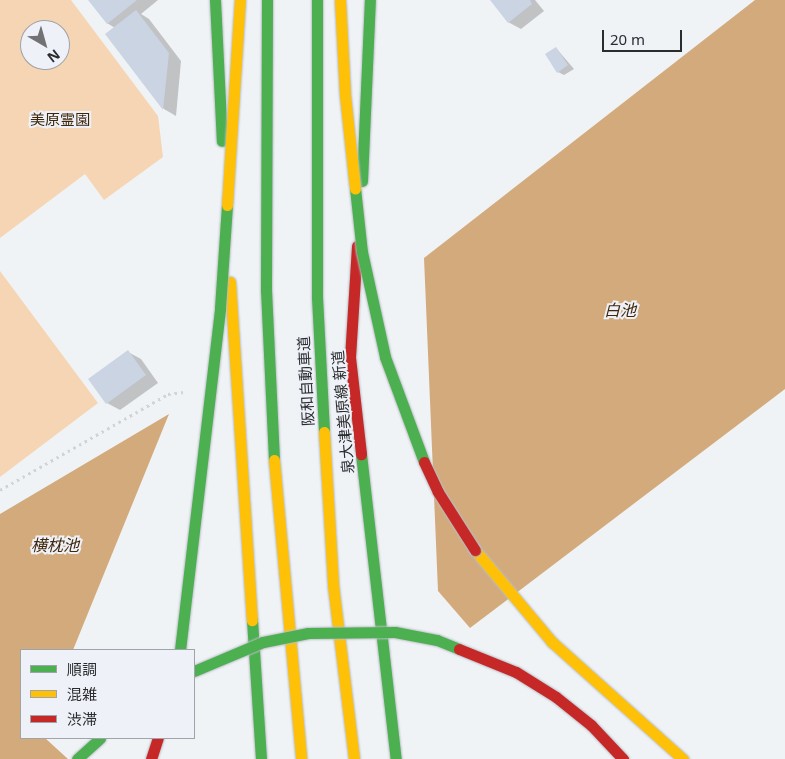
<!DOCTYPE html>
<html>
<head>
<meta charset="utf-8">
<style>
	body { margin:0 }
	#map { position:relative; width:785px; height:759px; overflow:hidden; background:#f0f3f6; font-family:"Noto Sans","Noto Sans JP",sans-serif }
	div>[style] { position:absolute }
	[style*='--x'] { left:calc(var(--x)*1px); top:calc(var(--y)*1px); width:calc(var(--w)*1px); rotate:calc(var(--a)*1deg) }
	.green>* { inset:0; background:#f5d5b3 }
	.water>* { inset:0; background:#d3aa7c }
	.shadow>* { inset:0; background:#0003 }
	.building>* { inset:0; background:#cad4e3 }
	.path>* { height:3px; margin-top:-1.5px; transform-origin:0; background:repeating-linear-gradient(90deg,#d3d3d4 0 2.5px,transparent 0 6.5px) }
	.roads { filter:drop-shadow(0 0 1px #b8bec4) drop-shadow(0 0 1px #b8bec4) }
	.fast>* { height:11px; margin:-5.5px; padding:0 5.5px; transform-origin:5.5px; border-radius:5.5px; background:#4caf50 }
	.slow>* { height:11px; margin:-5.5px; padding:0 5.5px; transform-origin:5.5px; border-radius:5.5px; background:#ffc107 }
	.jam>* { height:11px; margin:-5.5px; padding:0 5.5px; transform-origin:5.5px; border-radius:5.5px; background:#c62828 }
	.bridges { filter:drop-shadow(0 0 1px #b8bec4) drop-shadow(0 0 1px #b8bec4) }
	.fast-bridge>* { height:11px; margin:-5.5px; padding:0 5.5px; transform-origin:5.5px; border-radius:5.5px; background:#4caf50 }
	.slow-bridge>* { height:11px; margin:-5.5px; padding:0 5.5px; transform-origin:5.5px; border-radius:5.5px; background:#ffc107 }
	.jam-bridge>* { height:11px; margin:-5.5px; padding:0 5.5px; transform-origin:5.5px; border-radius:5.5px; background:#c62828 }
	span { translate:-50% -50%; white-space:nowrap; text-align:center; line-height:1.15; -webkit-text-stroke:4px #eef2f8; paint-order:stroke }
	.park-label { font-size:15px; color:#402709 }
	.street-label { font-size:15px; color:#2b2c2e }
	.water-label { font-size:16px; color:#40270a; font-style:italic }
	.legend { position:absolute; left:20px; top:649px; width:175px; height:90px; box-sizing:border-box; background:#eef2f8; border:1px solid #a0a3a7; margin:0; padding:6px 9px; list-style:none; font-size:15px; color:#2b2c2e }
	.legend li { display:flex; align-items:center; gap:10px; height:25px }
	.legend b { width:25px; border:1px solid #a0a3a7 }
	.north { position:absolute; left:20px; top:20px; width:50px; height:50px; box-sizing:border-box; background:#eef2f8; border:1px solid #a0a3a7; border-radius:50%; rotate:142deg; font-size:14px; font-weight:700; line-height:20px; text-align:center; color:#2b2c2e }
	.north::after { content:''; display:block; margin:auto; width:18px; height:22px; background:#707274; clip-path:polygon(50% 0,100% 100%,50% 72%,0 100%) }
	.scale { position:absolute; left:602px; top:30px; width:80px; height:22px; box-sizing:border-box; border:2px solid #2b2c2e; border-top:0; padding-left:6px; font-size:15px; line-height:18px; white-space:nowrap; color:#2b2c2e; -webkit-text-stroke:4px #eef2f8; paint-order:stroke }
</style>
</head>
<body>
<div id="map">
	<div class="green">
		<div style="clip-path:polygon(evenodd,0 0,71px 0,158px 116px,163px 157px,104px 200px,85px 174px,0 238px,0 0,30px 30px,60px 30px,60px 60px,30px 60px,30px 30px)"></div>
		<div style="clip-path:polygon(0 271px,98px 403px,0 477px)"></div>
	</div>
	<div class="water">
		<div style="clip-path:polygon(755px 0,785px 0,785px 389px,470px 628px,438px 591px,424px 258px)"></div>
		<div style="clip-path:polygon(169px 414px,73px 650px,21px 650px,21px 738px,45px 738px,68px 759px,0 759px,0 514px)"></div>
	</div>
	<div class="shadow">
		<div style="clip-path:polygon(89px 0,158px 0,141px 14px,149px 19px,181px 61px,176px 116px,164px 109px,107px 34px,115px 28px,107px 23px)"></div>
		<div style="clip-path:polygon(491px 0,535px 0,544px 11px,521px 29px,508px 22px)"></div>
		<div style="clip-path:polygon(556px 48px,574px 69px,564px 75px,558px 72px)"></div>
		<div style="clip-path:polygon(128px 352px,141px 359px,158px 383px,120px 410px,107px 403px)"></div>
	</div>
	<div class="building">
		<div style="clip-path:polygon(88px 0,137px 0,107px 24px)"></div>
		<div style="clip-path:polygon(490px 0,530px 0,532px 4px,508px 23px)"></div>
		<div style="clip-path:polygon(136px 10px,169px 53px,163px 110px,105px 34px)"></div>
		<div style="clip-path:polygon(556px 47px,568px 65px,557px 73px,545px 54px)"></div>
		<div style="clip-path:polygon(128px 350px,146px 375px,106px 404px,88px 379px)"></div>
	</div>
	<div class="path">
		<div style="--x:0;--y:490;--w:193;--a:-29.7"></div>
		<div style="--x:168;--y:394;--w:16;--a:-7"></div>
	</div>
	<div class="roads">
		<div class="fast">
			<div style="--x:215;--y:0;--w:141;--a:87.2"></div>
			<div style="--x:267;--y:0;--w:290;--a:90.2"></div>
			<div style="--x:266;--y:290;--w:170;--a:87.3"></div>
			<div style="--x:317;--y:0;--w:297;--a:90"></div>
			<div style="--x:317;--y:297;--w:135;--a:87"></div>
			<div style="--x:362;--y:181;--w:181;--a:-87.5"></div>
			<div style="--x:361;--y:454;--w:307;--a:83.5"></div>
			<div style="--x:252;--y:620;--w:139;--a:86.3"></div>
			<div style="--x:77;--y:759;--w:31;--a:-42"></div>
		</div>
		<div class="slow">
			<div style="--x:230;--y:282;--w:339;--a:86.3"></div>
			<div style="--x:324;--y:432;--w:153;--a:86.6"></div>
			<div style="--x:333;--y:585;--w:175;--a:83.1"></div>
			<div style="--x:274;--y:460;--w:300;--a:84.8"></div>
			<div style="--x:475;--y:550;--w:120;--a:50.1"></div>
			<div style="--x:552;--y:642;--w:176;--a:41.8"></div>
		</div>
		<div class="jam">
			<div style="--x:357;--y:246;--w:111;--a:93.6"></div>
			<div style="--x:350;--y:357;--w:98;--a:83.5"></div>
			<div style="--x:151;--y:759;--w:22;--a:-72"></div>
		</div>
	</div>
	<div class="bridges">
		<div class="fast-bridge">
			<div style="--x:355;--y:188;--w:64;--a:83.8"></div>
			<div style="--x:362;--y:252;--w:107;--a:77.6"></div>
			<div style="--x:385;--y:357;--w:112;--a:69.6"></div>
			<div style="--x:180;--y:650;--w:344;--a:-83.3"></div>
			<div style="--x:220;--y:308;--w:103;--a:-86.1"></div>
			<div style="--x:194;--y:671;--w:75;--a:-22.8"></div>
			<div style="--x:263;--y:642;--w:46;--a:-11.3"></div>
			<div style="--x:308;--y:633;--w:87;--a:-0.7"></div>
			<div style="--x:395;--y:632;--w:43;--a:10.8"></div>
			<div style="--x:437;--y:640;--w:24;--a:22"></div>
		</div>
		<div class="slow-bridge">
			<div style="--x:340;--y:0;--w:95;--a:87"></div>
			<div style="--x:345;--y:95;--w:94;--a:83.9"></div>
			<div style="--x:227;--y:205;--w:205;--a:-86.4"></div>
		</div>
		<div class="jam-bridge">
			<div style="--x:424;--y:462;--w:33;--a:65"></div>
			<div style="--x:438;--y:492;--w:69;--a:57.5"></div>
			<div style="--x:459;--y:649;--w:61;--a:22"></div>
			<div style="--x:516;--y:672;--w:47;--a:32"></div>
			<div style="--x:556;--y:697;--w:45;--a:38.7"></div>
			<div style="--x:591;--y:725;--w:47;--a:46.7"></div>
		</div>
	</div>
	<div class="park-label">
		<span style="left:60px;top:120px">美原霊園</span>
	</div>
	<div class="street-label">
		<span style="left:306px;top:381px;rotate:-93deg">阪和自動車道</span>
		<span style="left:343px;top:412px;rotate:-95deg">泉大津美原線 新道</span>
	</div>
	<div class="water-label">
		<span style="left:620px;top:310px">白池</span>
		<span style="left:55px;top:545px">横枕池</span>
	</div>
	<ul class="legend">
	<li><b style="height:6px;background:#4caf50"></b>順調</li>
	<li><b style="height:6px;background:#ffc107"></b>混雑</li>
	<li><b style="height:6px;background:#c62828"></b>渋滞</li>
	</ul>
	<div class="north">N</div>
	<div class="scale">20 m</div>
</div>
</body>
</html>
